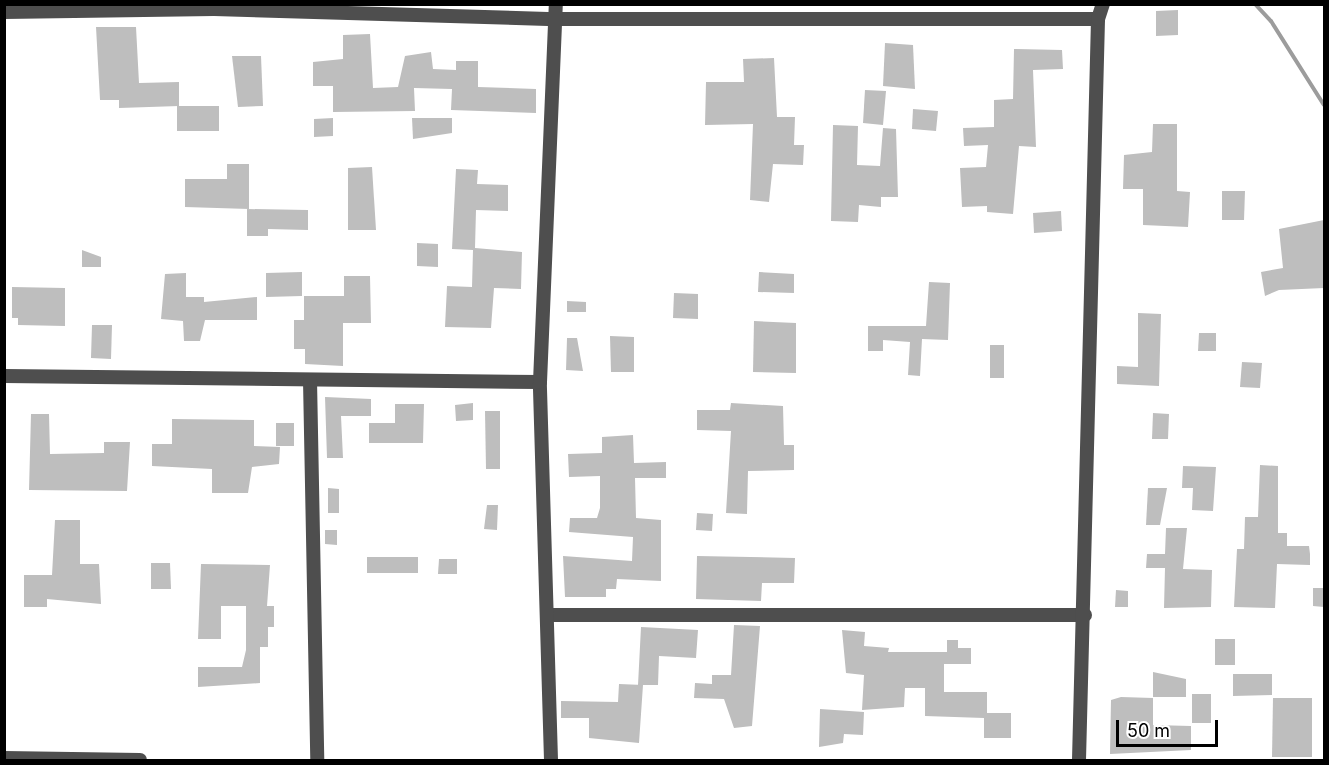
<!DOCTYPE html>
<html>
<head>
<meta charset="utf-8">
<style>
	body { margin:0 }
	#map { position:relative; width:1329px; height:765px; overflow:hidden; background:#fff; font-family:Inter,sans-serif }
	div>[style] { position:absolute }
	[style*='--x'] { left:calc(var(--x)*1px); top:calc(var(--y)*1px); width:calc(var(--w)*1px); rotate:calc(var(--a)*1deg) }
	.stream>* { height:4px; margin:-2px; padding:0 2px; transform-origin:2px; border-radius:2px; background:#9c9c9c }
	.building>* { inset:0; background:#bebebe }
	.minor>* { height:14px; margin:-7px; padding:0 7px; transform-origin:7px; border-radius:7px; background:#4e4e4e }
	span { translate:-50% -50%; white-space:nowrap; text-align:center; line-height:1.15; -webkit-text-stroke:4.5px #fff; paint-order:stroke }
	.frame { position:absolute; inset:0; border:6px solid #000; pointer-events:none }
	.scale { position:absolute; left:1116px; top:720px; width:102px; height:27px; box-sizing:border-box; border:3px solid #000; border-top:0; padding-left:8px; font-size:18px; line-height:21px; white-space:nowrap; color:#000; -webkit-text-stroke:4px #fff; paint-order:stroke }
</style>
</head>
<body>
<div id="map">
	<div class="stream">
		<div style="--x:1255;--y:4;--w:23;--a:47"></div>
		<div style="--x:1271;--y:21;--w:99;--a:57.8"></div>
	</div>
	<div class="building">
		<div style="clip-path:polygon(1178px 10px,1178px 35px,1156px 36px,1156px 11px)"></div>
		<div style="clip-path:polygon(96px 27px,136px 27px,139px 83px,179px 82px,179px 106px,119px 108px,119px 100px,100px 100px)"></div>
		<div style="clip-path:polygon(370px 34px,373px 88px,398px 87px,405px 56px,431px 52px,433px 69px,456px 70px,456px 61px,478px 61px,478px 87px,536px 89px,536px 113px,451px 110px,452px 89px,414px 88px,415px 111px,333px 112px,333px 86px,313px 86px,313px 62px,343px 59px,343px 35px)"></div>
		<div style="clip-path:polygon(885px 43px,913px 45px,915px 89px,883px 86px)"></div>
		<div style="clip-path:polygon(1014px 49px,1062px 50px,1063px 69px,1033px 70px,1036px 147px,1019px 146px,1013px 214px,987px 212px,987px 206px,962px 207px,960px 168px,986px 167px,988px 145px,964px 146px,963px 128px,994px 127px,994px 100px,1013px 99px)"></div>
		<div style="clip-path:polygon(232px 56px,261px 56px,263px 106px,238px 107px)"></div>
		<div style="clip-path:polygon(774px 58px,777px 117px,795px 117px,794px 145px,804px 145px,803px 165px,773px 164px,769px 202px,750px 200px,753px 124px,705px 125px,706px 82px,744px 82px,743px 59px)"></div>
		<div style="clip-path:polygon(865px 90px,886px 91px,883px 125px,863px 123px)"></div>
		<div style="clip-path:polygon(177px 106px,219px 106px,219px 131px,177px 131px)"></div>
		<div style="clip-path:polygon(913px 109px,938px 111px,936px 131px,912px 129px)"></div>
		<div style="clip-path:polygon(333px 118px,333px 136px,314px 137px,314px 119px)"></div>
		<div style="clip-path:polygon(412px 118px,452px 118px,452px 133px,413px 139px)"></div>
		<div style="clip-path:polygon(1153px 124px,1177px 124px,1177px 191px,1190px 192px,1188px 227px,1143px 225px,1143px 189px,1123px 189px,1124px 155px,1152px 152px)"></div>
		<div style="clip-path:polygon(833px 125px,858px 126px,857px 165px,880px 166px,883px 128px,896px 129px,898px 197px,881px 197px,881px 207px,859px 205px,858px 222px,831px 221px)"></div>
		<div style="clip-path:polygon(227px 164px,249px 164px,249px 209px,185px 207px,185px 179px,227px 179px)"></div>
		<div style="clip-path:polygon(372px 167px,376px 230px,348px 230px,348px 168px)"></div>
		<div style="clip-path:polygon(456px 169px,478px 170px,477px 184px,508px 185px,508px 211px,476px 210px,475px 248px,522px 252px,521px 289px,494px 288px,491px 328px,445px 327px,447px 286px,472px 287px,473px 250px,452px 249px)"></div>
		<div style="clip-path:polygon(1222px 191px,1245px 191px,1244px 220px,1222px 220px)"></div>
		<div style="clip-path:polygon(247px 209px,308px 210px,308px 230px,268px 229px,268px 236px,247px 236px)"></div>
		<div style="clip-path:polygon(1061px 211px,1062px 231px,1034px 233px,1033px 213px)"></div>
		<div style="clip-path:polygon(1324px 220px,1324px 288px,1279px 290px,1265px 296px,1261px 272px,1283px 268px,1279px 229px)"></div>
		<div style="clip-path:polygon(417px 243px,438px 244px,438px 267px,417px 266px)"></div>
		<div style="clip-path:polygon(82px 250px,101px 257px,101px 267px,82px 267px)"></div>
		<div style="clip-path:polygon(302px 272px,302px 296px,266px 297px,266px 273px)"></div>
		<div style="clip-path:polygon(759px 272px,794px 274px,794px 293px,758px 292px)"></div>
		<div style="clip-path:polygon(186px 273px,186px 297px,204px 297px,204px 302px,257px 297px,257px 320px,205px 320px,200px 341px,184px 341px,183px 321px,161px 319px,165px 274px)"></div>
		<div style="clip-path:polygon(344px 276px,370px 276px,371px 323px,343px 323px,343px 366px,305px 364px,305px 349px,294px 349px,294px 320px,304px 320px,304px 296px,344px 296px)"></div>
		<div style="clip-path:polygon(929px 282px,950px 283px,948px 340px,922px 339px,920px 376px,908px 375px,910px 342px,883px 340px,883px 351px,868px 351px,868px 326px,926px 326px)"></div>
		<div style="clip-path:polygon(12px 287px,65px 288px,65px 326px,18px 325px,18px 318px,12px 318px)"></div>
		<div style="clip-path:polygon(674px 293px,698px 294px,698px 319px,673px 318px)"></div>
		<div style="clip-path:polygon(567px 301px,586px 302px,586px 312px,567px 312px)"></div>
		<div style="clip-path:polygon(1138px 313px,1161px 314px,1159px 386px,1117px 384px,1117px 366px,1138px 367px)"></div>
		<div style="clip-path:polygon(754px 321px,796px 323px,796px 373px,753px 372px)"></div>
		<div style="clip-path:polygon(92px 325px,112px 325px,111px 359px,91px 358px)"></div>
		<div style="clip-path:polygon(1199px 333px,1216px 333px,1216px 351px,1198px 351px)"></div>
		<div style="clip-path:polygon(610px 336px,634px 337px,634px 372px,611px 372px)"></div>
		<div style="clip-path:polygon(567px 338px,577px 338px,583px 371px,566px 370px)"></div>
		<div style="clip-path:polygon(990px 345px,1004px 345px,1004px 378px,990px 378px)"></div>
		<div style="clip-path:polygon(1242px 362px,1262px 363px,1260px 388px,1240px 387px)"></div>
		<div style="clip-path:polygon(325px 397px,371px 399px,371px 416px,341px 416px,343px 458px,327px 458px)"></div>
		<div style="clip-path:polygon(473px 403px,473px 420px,456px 421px,455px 405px)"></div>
		<div style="clip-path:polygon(731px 403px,783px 406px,784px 445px,794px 445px,794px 470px,748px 471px,747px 514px,726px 513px,731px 431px,697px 430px,697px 410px,730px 410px)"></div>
		<div style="clip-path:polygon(395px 404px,424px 404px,423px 443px,369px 443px,369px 423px,395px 423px)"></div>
		<div style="clip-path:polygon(485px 411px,500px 411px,500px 469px,486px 469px)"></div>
		<div style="clip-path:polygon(1153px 413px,1169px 414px,1168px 439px,1152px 439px)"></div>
		<div style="clip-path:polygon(31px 414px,49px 414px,50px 454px,104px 453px,104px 442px,130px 442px,127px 491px,29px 490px)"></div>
		<div style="clip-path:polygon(172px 419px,254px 420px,254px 446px,280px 447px,279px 464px,252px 467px,248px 493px,212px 493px,212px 469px,152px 466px,152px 444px,172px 444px)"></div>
		<div style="clip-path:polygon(276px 423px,294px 423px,294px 446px,276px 446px)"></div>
		<div style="clip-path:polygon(633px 435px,634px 463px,666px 462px,666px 478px,635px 478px,636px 518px,661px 520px,661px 581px,617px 579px,616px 589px,606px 589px,606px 597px,565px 597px,563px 556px,632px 561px,633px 537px,569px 532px,570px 518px,597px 518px,600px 508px,600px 476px,569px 477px,568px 454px,602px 453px,602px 437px)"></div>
		<div style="clip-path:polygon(1260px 465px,1278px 466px,1278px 533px,1287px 533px,1287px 546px,1309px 546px,1310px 554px,1310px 565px,1277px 564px,1275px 608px,1234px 607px,1237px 549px,1244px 549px,1245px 517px,1258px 517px)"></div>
		<div style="clip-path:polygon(1183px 466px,1216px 467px,1213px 511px,1192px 510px,1193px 488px,1182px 488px)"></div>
		<div style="clip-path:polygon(328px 488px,339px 489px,339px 513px,328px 513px)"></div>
		<div style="clip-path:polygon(1148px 488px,1167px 488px,1160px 525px,1146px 525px)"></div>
		<div style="clip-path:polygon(487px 505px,498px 505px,497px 530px,484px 529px)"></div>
		<div style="clip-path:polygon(697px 513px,713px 514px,712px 531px,696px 530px)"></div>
		<div style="clip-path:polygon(55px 520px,80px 520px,80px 564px,99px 564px,101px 604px,47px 599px,47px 607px,24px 607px,24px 575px,52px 575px)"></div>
		<div style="clip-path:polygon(1166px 528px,1187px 528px,1183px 569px,1212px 570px,1211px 607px,1164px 608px,1165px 568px,1146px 568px,1147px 554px,1165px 554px)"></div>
		<div style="clip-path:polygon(325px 530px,337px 530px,337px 545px,325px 544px)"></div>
		<div style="clip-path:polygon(697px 556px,795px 558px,794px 583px,762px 583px,761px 601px,696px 599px)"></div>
		<div style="clip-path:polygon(367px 557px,418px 557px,418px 573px,367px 573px)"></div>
		<div style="clip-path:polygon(439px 559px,457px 559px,457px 574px,438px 574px)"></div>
		<div style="clip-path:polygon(151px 563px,170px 563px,171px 589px,151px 589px)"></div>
		<div style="clip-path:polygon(201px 564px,270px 565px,267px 606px,274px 606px,274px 627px,268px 627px,268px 647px,260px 647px,260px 683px,198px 687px,198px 667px,242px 667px,246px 650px,246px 606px,221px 606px,221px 639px,198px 639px)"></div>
		<div style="clip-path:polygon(1313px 588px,1324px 588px,1324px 607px,1313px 606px)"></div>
		<div style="clip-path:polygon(1116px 590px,1128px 591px,1128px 607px,1115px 607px)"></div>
		<div style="clip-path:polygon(734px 625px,760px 626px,752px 726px,734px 728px,724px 699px,694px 698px,695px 683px,712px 684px,712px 675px,731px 675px)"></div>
		<div style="clip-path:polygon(641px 627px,698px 630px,696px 658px,659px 656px,658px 685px,638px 685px)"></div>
		<div style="clip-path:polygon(842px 630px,865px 632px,864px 646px,889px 648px,888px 652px,947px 652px,947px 640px,958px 640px,958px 648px,971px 648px,971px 664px,944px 664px,944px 692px,987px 692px,987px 713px,1011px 713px,1011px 738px,984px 738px,984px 718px,925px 716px,925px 688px,905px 688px,904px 707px,862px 710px,864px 675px,846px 673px)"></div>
		<div style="clip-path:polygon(1215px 639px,1235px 639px,1235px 665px,1215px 665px)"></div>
		<div style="clip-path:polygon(1153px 672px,1186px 679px,1186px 697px,1153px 697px)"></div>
		<div style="clip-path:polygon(1233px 674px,1272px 674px,1272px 695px,1233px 696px)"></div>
		<div style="clip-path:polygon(619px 684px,643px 685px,639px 743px,589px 738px,589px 718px,561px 718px,561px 701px,618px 702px)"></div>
		<div style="clip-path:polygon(1192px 694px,1211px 694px,1211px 723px,1192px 723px)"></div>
		<div style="clip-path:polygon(1121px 697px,1153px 698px,1153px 725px,1191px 726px,1191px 750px,1110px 754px,1111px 700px)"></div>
		<div style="clip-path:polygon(1273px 698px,1312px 698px,1312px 757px,1272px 757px)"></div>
		<div style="clip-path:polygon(820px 709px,864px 712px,863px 735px,844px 734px,843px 743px,819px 747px)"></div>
	</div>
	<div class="minor">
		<div style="--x:4;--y:12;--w:210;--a:-0.8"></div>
		<div style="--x:214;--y:9;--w:342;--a:1.7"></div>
		<div style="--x:556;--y:19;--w:542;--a:0"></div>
		<div style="--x:4;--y:376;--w:536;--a:0.64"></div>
		<div style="--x:310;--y:380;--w:380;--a:88.9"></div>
		<div style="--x:547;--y:615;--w:538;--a:0"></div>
		<div style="--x:4;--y:758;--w:136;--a:0.8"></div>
		<div style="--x:551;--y:760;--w:378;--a:-91.7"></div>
		<div style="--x:540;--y:382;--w:378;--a:-87.6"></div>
		<div style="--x:1079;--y:760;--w:741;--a:-88.53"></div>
		<div style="--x:1098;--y:19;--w:16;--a:-72"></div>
	</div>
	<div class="frame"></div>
	<div class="scale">50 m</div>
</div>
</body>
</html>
